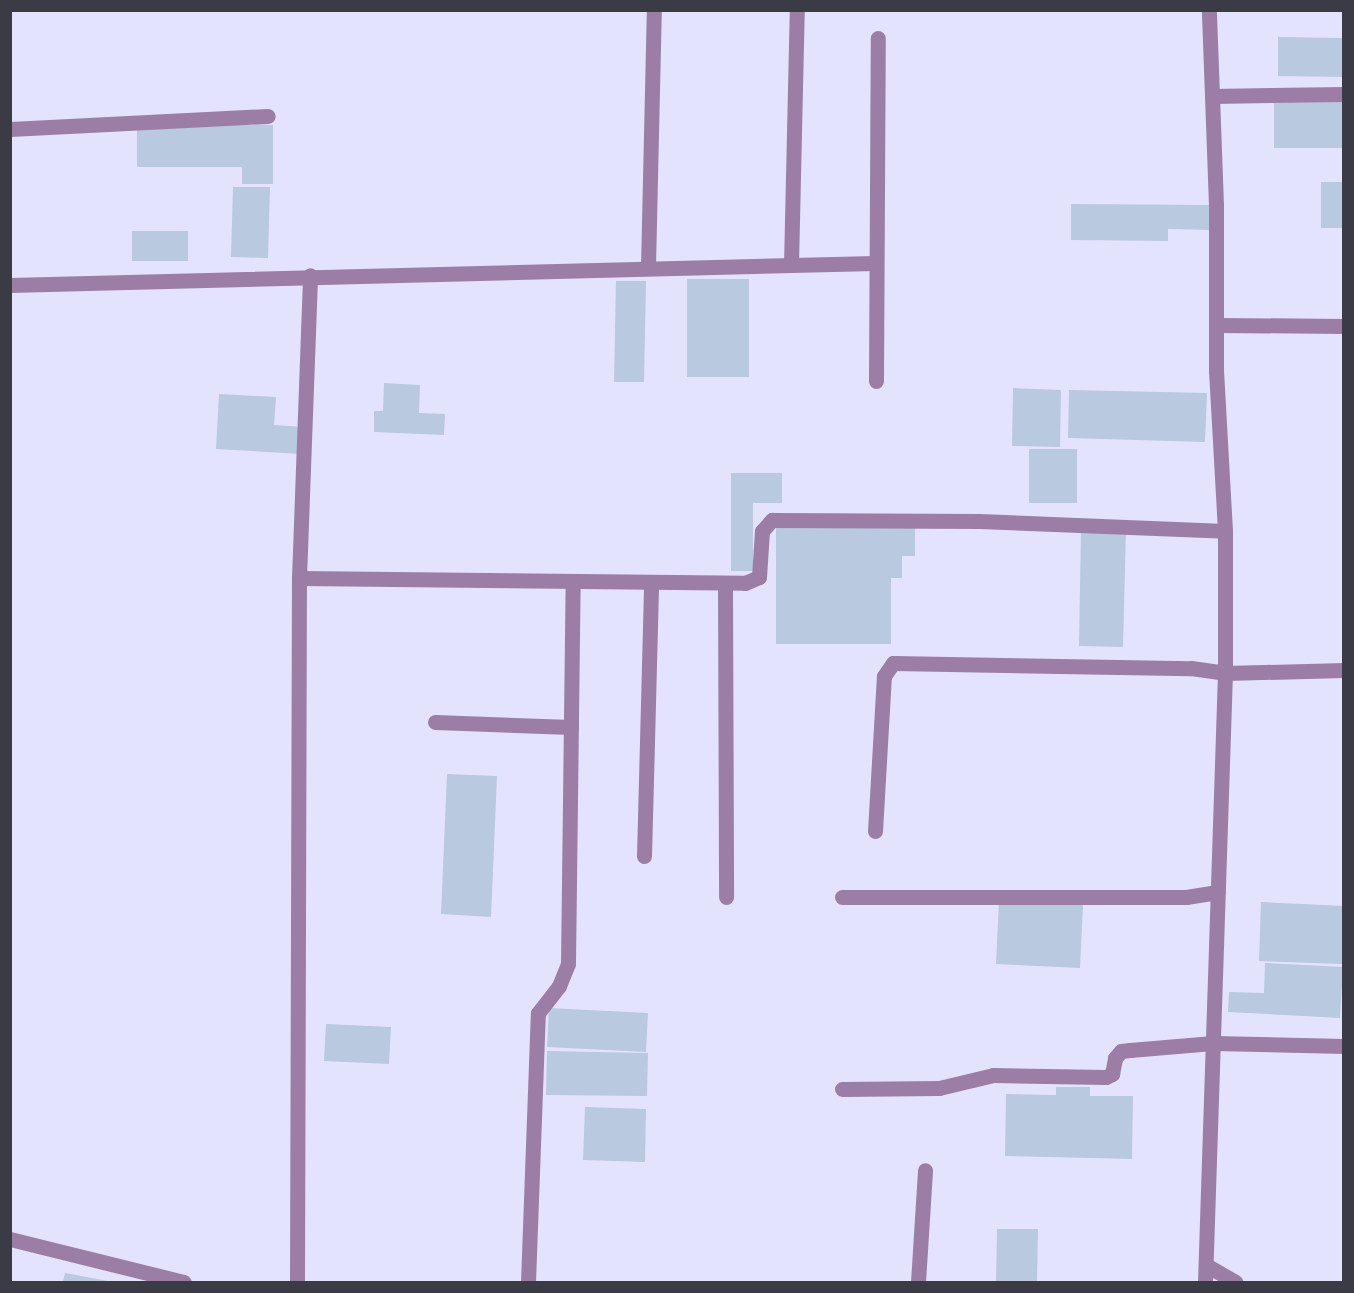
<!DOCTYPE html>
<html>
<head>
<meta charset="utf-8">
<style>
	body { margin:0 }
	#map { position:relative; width:1354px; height:1293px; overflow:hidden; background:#e4e3fe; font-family:Helvetica,sans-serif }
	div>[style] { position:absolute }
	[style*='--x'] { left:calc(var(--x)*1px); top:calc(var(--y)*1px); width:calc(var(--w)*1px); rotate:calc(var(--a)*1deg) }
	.building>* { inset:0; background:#b9c9e0 }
	.minor>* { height:15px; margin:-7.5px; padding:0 7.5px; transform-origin:7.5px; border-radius:7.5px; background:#9c7da6 }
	span { translate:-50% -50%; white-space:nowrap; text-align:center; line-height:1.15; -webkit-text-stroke:4.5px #fff; paint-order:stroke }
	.frame { position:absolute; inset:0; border:12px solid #3b3b45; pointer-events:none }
</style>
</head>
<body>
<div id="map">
	<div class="building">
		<div style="clip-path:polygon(1278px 37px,1344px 38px,1344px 77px,1278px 76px)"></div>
		<div style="clip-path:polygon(1274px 97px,1344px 97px,1344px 148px,1274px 148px)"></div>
		<div style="clip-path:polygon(137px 125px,273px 125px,273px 184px,242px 184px,242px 167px,137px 167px)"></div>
		<div style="clip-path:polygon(1321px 182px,1344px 182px,1344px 228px,1321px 228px)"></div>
		<div style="clip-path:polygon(233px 187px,270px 187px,268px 258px,231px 257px)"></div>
		<div style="clip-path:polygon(1071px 204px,1213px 205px,1213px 230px,1168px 229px,1168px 241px,1071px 240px)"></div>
		<div style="clip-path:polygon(132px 231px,188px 231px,188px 261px,132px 261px)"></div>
		<div style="clip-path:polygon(687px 279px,749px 279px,749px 377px,687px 377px)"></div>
		<div style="clip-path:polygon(616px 281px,646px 281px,644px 382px,614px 382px)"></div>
		<div style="clip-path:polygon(384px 383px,420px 385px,419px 413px,445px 414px,444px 435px,374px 432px,374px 411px,383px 411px)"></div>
		<div style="clip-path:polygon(1013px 388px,1061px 390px,1060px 447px,1012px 446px)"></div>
		<div style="clip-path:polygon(1069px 390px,1207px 393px,1205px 442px,1068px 438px)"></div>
		<div style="clip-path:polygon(219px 394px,276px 397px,274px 425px,304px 427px,302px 454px,216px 449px)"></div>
		<div style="clip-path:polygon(1029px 449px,1077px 449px,1077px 503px,1029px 503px)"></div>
		<div style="clip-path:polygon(731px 473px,782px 473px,782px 503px,753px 503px,753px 571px,731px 571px)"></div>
		<div style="clip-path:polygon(776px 527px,915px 527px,915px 556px,902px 556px,902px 578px,891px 578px,891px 644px,776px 644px)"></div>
		<div style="clip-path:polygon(1081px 528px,1126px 529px,1123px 647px,1079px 646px)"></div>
		<div style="clip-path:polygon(447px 774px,497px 776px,491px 917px,441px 914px)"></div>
		<div style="clip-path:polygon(999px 900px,1083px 905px,1080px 968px,996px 964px)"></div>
		<div style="clip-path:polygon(1261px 902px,1343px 906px,1342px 964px,1259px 961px)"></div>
		<div style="clip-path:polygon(1265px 963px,1343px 967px,1340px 1018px,1228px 1012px,1229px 992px,1264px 993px)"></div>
		<div style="clip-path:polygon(549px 1008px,648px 1013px,646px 1052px,547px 1047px)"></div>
		<div style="clip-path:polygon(326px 1024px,391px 1027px,389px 1064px,324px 1061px)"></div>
		<div style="clip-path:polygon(547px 1051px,648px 1053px,647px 1096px,546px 1095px)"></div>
		<div style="clip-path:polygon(1056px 1087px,1090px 1087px,1090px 1096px,1133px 1096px,1132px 1159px,1005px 1156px,1006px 1094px,1056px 1095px)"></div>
		<div style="clip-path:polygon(585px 1107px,646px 1109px,645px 1162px,583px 1160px)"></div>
		<div style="clip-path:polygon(997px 1229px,1038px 1229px,1037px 1282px,996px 1282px)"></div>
		<div style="clip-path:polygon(65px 1273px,108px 1281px,108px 1282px,63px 1282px)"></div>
	</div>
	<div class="minor">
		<div style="--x:1212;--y:96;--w:132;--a:-0.9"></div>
		<div style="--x:10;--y:129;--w:258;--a:-2.9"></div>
		<div style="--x:791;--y:265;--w:255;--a:-88.7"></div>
		<div style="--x:648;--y:267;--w:257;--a:-88.7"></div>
		<div style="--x:10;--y:285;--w:865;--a:-1.46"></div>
		<div style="--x:1216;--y:325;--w:128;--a:0.4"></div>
		<div style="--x:876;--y:381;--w:343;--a:-89.7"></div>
		<div style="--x:299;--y:578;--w:303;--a:-87.9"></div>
		<div style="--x:725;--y:583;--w:314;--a:89.8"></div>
		<div style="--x:435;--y:722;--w:136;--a:2.1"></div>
		<div style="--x:875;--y:831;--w:155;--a:-86.7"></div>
		<div style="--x:884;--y:676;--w:16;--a:-55"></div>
		<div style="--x:893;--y:663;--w:298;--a:1"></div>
		<div style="--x:1191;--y:668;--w:34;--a:8"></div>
		<div style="--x:1225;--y:673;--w:119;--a:-1.4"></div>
		<div style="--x:644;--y:856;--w:273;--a:-88.5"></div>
		<div style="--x:842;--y:897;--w:344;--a:0"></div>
		<div style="--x:1186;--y:897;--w:32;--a:-9"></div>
		<div style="--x:842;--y:1089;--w:97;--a:-0.6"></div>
		<div style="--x:939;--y:1088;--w:56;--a:-13.5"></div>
		<div style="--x:993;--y:1075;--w:113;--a:1"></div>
		<div style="--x:1106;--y:1077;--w:7;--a:-27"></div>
		<div style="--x:1112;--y:1074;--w:16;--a:-79"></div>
		<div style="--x:1115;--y:1058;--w:9;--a:-49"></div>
		<div style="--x:1121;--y:1051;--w:9;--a:-6"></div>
		<div style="--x:1130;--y:1050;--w:83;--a:-4.8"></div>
		<div style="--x:1213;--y:1043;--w:131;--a:1.3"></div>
		<div style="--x:10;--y:1239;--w:179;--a:13.9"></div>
		<div style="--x:1206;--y:1265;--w:34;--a:30"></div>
		<div style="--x:297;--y:1282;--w:704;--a:-89.84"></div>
		<div style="--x:299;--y:578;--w:446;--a:0.6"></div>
		<div style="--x:745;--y:583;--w:15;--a:-23"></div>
		<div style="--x:759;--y:577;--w:46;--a:-86.3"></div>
		<div style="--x:762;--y:531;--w:15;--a:-48"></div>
		<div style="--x:772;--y:520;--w:207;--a:0.3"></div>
		<div style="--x:979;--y:521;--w:246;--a:2.3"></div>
		<div style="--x:528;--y:1282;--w:269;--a:-87.9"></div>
		<div style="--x:538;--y:1013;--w:34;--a:-52"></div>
		<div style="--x:559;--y:986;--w:24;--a:-68"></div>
		<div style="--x:568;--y:964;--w:382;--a:-89.3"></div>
		<div style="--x:918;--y:1282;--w:112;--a:-86.4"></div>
		<div style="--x:1205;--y:1282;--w:609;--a:-88.12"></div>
		<div style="--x:1225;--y:673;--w:142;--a:-90"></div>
		<div style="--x:1225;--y:531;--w:160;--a:-93.2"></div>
		<div style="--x:1216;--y:371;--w:166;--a:-90"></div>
		<div style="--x:1216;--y:205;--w:195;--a:-92.1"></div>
	</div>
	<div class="frame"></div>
</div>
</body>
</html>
